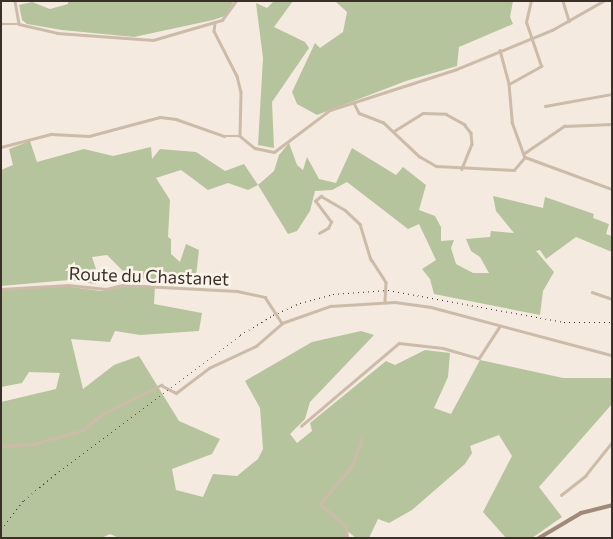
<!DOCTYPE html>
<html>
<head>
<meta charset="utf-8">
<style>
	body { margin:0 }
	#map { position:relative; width:613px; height:539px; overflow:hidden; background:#f4eadf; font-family:Commissioner,sans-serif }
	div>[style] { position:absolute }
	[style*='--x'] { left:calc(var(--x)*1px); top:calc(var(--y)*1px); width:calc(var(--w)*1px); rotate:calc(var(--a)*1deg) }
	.green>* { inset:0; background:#b6c49d }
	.street>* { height:2.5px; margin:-1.25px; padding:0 1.25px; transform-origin:1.25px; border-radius:1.25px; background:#cdbba9 }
	.secondary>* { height:4px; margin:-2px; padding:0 2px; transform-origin:2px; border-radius:2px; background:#a1897a }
	.rail>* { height:1px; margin-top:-0.5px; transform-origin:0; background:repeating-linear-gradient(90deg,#3a2f29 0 1px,transparent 0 5px) }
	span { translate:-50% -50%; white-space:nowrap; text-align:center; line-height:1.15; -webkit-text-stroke:5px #fbf4eb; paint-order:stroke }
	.street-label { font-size:18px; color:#3a2f29 }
	.frame { position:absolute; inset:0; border:2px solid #3a2f29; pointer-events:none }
</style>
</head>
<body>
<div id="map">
	<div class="green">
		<div style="clip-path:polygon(68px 1px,234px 1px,225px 16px,213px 20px,134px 37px,62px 30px,27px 24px,22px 20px,19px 5px,32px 2px,50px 9px,68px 4px)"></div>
		<div style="clip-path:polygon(274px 1px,293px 1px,274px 27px,305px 42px,309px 48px,272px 102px,274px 148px,258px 145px,263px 58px,256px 3px,267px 8px)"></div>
		<div style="clip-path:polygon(335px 1px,513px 1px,510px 17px,513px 24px,459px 47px,457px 66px,406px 81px,317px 115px,297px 104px,292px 92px,315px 43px,320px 48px,343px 32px,347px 12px)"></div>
		<div style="clip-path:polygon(30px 141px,37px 162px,84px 149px,113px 156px,151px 147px,152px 159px,160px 149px,196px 152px,225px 171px,244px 164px,258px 185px,274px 171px,279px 155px,289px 143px,297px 165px,303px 170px,307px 157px,319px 179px,336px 183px,352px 148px,396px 175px,403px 167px,426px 185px,419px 210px,435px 216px,441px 227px,441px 241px,454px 240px,451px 248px,456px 264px,473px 273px,489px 273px,480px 257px,471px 251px,466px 239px,490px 237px,491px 231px,514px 233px,496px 211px,493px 196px,543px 208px,545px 197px,594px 214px,593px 218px,609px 224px,606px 234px,612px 236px,612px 252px,576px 237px,546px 259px,540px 250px,536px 251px,554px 272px,543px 291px,540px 315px,434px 294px,430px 279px,422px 269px,436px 260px,419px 224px,408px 229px,347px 182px,332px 190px,315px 191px,310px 211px,297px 231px,288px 234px,258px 185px,248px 190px,228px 183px,208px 190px,181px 170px,156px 178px,170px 200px,168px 237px,171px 239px,171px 254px,180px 262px,186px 244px,199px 250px,195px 285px,146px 279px,124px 272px,107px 255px,92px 257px,98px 275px,96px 284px,69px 280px,1px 286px,1px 170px,13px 165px,9px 149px)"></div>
		<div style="clip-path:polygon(63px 286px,101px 291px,127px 286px,155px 287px,154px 304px,202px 313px,199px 331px,140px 335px,115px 331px,110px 342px,71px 339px,83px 389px,114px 365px,139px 356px,179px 421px,220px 439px,212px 454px,172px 469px,176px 490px,203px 497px,213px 474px,237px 476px,258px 459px,263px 449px,260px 408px,245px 381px,312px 342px,361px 331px,374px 335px,310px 402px,305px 419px,290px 434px,297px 443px,312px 431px,310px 423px,386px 361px,395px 365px,425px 350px,450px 353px,448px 377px,434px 408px,451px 414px,480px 360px,563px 378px,612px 378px,612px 404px,539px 487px,562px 517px,532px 538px,506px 538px,483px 512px,512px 456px,499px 435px,470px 446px,472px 453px,465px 464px,412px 510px,389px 523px,378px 519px,369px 538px,356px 538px,346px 530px,346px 537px,337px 538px,119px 538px,110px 534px,102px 538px,1px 538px,1px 402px,56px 389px,60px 373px,29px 372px,22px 383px,1px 387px,1px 290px)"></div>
	</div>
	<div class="street">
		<div style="--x:15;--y:1;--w:23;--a:80"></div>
		<div style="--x:563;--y:1;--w:21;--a:73"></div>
		<div style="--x:215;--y:23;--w:8;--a:97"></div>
		<div style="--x:214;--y:31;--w:51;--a:62.9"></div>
		<div style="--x:237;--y:76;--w:16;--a:76"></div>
		<div style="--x:241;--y:92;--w:43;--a:91.3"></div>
		<div style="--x:1;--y:24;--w:18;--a:0"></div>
		<div style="--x:19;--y:24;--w:39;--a:13"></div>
		<div style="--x:57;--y:33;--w:96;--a:4.2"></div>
		<div style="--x:153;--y:40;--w:72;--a:-16.2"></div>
		<div style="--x:222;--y:20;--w:24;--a:-54"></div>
		<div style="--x:500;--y:50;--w:35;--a:75"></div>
		<div style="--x:509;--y:84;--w:38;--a:85"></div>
		<div style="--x:512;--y:122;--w:37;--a:70"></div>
		<div style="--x:509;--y:84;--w:37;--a:-29"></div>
		<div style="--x:541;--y:66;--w:46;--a:-108.8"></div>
		<div style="--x:526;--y:22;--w:22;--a:-77"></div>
		<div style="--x:354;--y:103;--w:11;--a:63"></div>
		<div style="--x:359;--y:113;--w:26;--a:21"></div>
		<div style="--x:383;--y:122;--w:50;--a:43.4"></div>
		<div style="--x:419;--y:156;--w:20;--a:30"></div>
		<div style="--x:436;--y:166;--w:78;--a:2.9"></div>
		<div style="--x:514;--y:170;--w:17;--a:-50"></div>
		<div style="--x:545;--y:106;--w:68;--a:-10.2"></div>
		<div style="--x:394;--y:131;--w:34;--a:-32"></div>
		<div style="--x:423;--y:113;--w:23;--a:2"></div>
		<div style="--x:446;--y:114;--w:21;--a:29"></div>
		<div style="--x:464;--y:124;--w:11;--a:52"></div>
		<div style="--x:471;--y:133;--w:11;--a:85"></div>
		<div style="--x:472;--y:144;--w:27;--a:112"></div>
		<div style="--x:240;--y:136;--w:19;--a:39"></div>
		<div style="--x:255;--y:148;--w:19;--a:12"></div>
		<div style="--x:274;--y:152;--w:70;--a:-36.9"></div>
		<div style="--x:330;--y:110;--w:133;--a:-17.9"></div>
		<div style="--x:457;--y:69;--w:103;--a:-22.3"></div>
		<div style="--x:552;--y:30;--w:59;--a:-29.6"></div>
		<div style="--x:1;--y:147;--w:52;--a:-14.6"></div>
		<div style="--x:51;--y:134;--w:38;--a:3"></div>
		<div style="--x:89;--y:136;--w:73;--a:-15"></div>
		<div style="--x:160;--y:117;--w:16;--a:7"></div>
		<div style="--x:176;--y:119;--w:51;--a:19.5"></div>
		<div style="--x:224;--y:136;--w:16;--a:0"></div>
		<div style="--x:523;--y:154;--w:50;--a:-34.3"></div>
		<div style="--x:564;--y:126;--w:48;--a:-2.4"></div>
		<div style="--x:525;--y:157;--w:93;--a:20.2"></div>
		<div style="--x:319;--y:233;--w:10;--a:-29"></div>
		<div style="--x:328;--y:228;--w:7;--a:-63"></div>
		<div style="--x:331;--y:222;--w:26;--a:-127"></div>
		<div style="--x:315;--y:201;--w:8;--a:-40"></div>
		<div style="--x:321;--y:196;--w:28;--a:30"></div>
		<div style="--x:345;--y:210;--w:21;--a:43"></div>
		<div style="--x:360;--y:224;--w:37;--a:73"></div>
		<div style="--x:371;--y:259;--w:27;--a:57"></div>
		<div style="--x:386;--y:282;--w:20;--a:93"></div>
		<div style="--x:1;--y:289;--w:67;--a:-3.4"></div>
		<div style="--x:68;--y:285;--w:38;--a:6"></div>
		<div style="--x:106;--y:289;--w:18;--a:-13"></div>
		<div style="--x:124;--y:285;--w:113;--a:3"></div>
		<div style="--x:237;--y:291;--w:29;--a:12"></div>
		<div style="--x:265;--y:297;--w:31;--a:57"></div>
		<div style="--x:592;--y:292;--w:21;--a:19"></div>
		<div style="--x:301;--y:426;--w:128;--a:-40.3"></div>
		<div style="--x:399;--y:343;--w:44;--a:6.5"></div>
		<div style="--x:443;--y:348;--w:37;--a:16"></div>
		<div style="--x:479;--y:358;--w:38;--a:-57"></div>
		<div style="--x:1;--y:446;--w:32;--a:-4"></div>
		<div style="--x:33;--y:444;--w:52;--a:-15.6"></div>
		<div style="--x:83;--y:430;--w:27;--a:-39"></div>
		<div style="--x:104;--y:413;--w:64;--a:-26.2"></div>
		<div style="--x:161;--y:385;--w:17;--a:28"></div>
		<div style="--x:176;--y:393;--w:41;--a:-37.1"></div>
		<div style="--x:209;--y:368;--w:52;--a:-25.1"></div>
		<div style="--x:256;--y:346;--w:35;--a:-41"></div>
		<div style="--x:282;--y:323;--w:51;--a:-19.5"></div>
		<div style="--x:330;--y:306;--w:65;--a:-3.5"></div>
		<div style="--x:395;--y:302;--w:36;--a:8"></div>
		<div style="--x:431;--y:307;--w:187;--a:14.9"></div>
		<div style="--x:561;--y:495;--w:31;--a:-38"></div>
		<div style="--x:585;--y:476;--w:43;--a:-51.5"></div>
		<div style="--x:347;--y:538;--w:11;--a:-95"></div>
		<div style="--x:346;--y:527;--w:35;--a:-139"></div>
		<div style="--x:320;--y:504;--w:50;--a:-49.9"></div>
		<div style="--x:352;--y:466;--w:28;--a:-71"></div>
	</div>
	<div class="secondary">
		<div style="--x:539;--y:538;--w:49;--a:-30.8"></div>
		<div style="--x:581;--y:513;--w:32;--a:-14"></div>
	</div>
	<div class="rail">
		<div style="--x:1;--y:529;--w:37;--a:-52"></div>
		<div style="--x:24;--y:500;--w:45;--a:-39.6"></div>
		<div style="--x:59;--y:471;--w:226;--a:-36.9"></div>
		<div style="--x:240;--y:335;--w:39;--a:-31"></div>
		<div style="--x:273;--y:315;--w:30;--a:-24"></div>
		<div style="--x:300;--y:303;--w:34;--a:-15"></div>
		<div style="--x:333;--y:294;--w:55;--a:-4.2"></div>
		<div style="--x:388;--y:290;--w:179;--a:10.3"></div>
		<div style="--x:564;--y:322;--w:48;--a:0"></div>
	</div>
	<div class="street-label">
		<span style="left:149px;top:276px;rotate:2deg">Route du Chastanet</span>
	</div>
	<div class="frame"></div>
</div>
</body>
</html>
